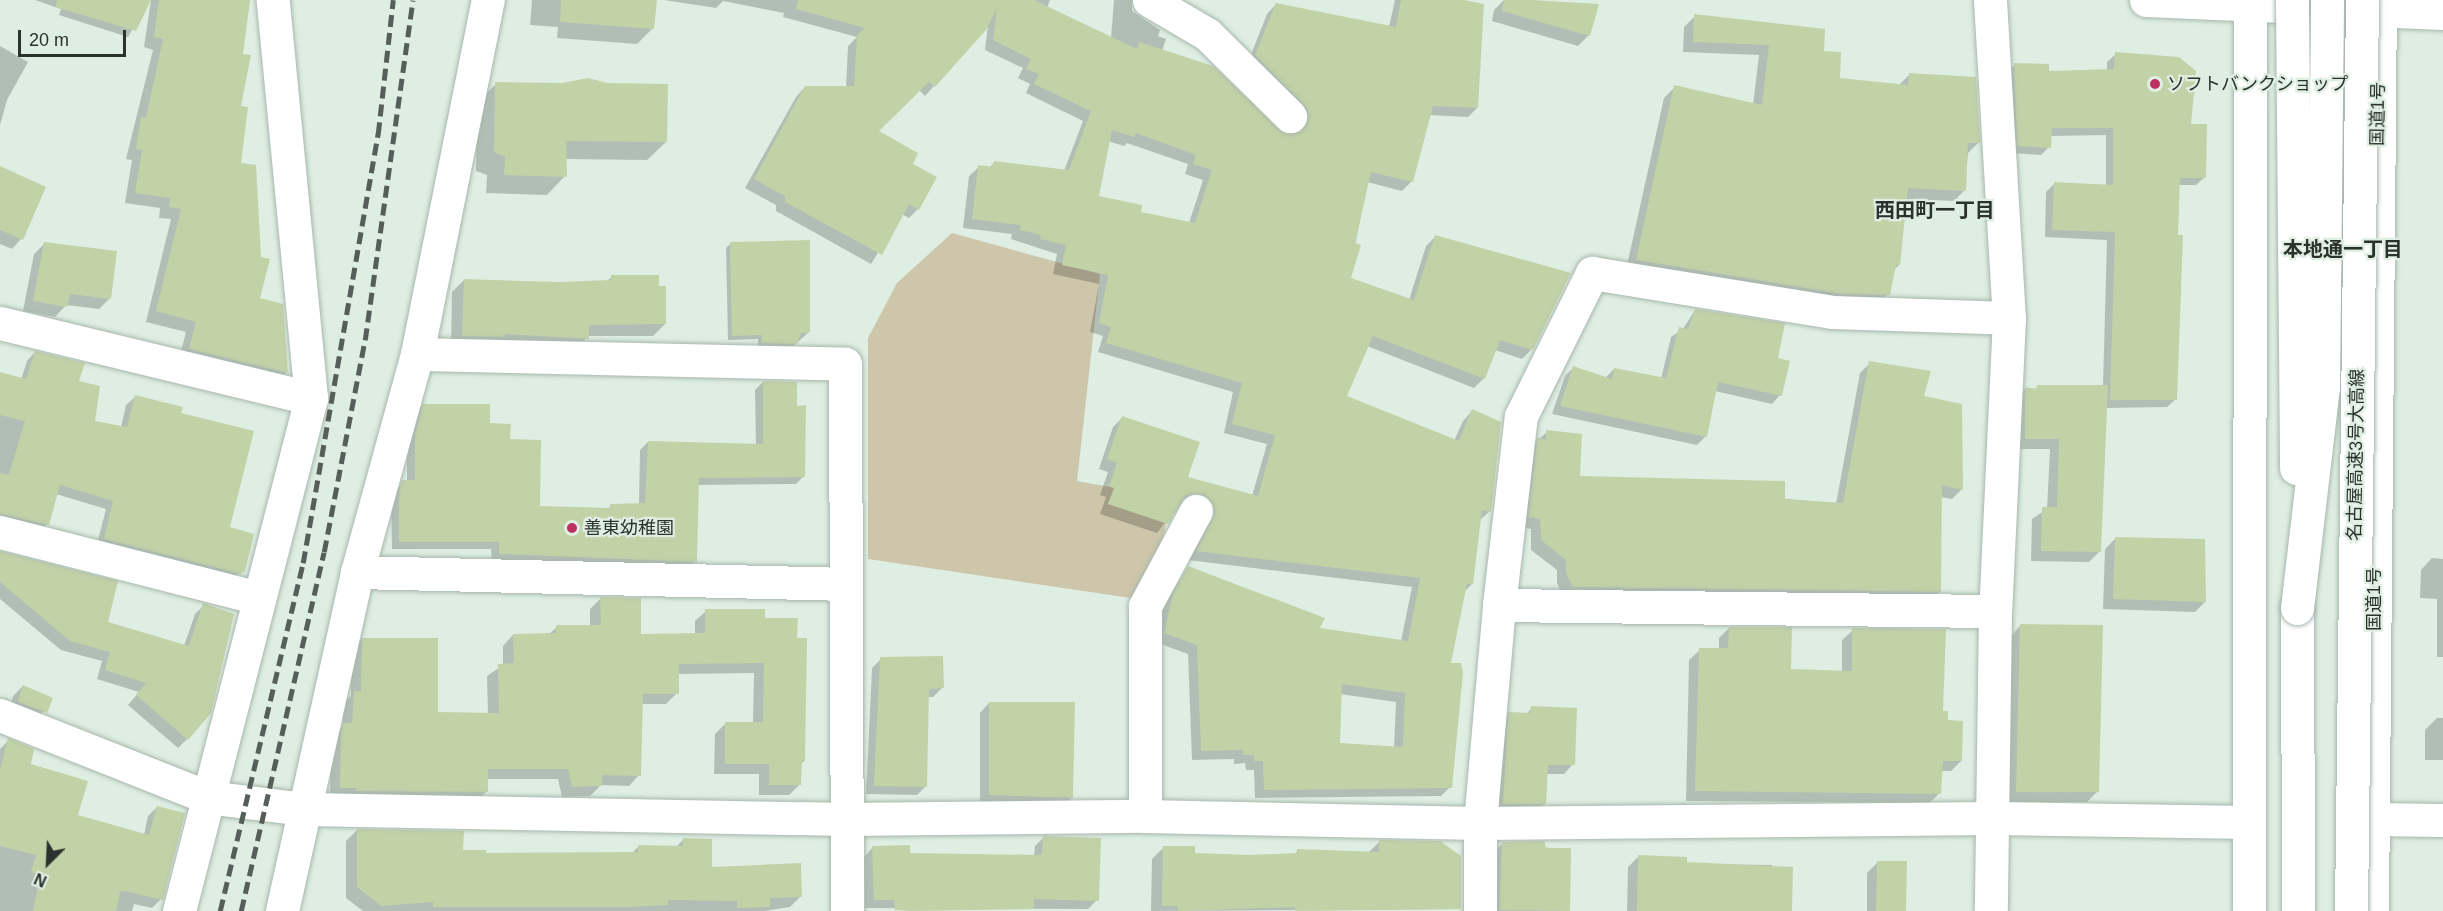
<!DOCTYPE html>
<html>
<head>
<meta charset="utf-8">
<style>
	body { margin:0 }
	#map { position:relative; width:2443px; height:911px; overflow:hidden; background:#deeee3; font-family:Helvetica,"Noto Sans JP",sans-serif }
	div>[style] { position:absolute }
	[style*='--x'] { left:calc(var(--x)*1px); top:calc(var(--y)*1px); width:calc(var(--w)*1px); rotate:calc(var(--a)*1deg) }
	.green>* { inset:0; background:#cdc6ab }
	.shadow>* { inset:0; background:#0003 }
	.building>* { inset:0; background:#c2d2a7 }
	.roads { filter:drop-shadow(0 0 2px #a8b7ac) drop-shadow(0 0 2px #a8b7ac) }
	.minor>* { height:33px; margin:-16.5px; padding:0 16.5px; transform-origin:16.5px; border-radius:16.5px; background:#fff }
	.tertiary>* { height:33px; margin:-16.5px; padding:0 16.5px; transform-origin:16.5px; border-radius:16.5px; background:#fff }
	.trunk>* { height:33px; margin:-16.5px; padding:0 16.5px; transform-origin:16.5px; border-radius:16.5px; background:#fff }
	.motorway>* { height:33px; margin:-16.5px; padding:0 16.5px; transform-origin:16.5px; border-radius:16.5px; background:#fff }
	.rail>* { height:4.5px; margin-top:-2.25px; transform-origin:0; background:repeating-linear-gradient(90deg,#565e59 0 12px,transparent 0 18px) }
	.bridges { filter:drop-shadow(0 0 2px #a8b7ac) drop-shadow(0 0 2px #a8b7ac) }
	.motorway-bridge>* { height:33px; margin:-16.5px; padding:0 16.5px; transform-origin:16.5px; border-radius:16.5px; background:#fff }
	.dots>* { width:16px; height:16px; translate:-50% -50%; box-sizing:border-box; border:3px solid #deeee3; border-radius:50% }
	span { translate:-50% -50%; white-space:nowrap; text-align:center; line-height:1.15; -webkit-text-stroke:4.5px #deeee3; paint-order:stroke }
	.poi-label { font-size:18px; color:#2b312d }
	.left { translate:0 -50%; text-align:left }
	.street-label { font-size:18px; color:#2b312d }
	.neighbourhood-label { font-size:20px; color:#2b312d; font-weight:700 }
	.north { position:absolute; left:18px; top:833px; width:60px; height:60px; -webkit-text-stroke:4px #deeee3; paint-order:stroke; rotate:204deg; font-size:16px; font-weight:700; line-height:24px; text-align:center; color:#2b312d }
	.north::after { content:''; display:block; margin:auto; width:21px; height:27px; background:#2b312d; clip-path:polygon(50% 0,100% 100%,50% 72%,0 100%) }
	.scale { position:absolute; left:18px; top:30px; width:108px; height:27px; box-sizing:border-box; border:3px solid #2b312d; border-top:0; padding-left:8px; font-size:18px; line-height:21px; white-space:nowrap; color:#2b312d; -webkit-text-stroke:4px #deeee3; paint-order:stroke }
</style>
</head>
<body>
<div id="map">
	<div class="green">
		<div style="clip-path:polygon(952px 233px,1100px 274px,1077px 481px,1171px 498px,1151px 601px,868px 559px,868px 338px,897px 283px)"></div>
	</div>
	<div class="shadow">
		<div style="clip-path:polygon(35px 0,149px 0,128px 37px,59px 15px,61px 9px)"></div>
		<div style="clip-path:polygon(151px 0,250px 0,241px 55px,239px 164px,258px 299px,286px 373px,276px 383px,179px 359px,186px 332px,146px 322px,171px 219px,159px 218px,160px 208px,125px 203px,132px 160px,126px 159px,153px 50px,144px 47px)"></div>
		<div style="clip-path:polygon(532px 0,655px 0,653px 28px,637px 44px,557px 38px,558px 27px,530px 25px)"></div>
		<div style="clip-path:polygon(evenodd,664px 0,1050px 0,1047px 8px,1111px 38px,1114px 0,1132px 0,1132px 11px,1160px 30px,1158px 36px,1166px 39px,1162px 51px,1285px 136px,1296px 133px,1299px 120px,1247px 65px,1267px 14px,1276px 4px,1389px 27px,1395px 0,1456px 0,1477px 108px,1468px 117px,1429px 115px,1412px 181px,1402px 191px,1367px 182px,1349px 278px,1409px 300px,1426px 246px,1436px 236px,1531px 350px,1522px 359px,1495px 350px,1484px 378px,1474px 388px,1367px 346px,1345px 397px,1454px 441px,1463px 421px,1472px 411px,1490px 511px,1479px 521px,1472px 584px,1464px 592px,1449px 665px,1450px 787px,1441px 796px,1255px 798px,1254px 770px,1246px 770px,1245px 763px,1234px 764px,1234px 759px,1192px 760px,1188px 654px,1155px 642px,1164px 604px,1188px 568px,1318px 630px,1401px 641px,1412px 587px,1188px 560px,1195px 503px,1179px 504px,1157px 533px,1100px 514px,1106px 497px,1100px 495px,1108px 472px,1099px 469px,1113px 427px,1123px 417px,1187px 478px,1252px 496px,1267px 444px,1224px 433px,1233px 392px,1098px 352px,1103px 336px,1090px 332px,1099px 284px,1053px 274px,1057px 254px,1011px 239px,1012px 234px,963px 228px,969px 176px,979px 167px,989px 168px,994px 163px,1064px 171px,1083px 121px,1026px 93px,1030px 84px,1018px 78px,1023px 68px,985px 50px,988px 25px,925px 96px,919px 90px,877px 132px,911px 164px,918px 209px,909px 218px,902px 214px,871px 264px,776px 211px,776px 205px,745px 188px,796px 97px,805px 87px,846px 88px,848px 46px,857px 37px,783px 17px,784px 13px,723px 1px,716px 8px,664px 0,1108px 141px,1124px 146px,1127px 143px,1188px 164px,1185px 174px,1203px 180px,1189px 223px,1139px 213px,1097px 197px,1108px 141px,664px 0,1340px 694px,1396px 702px,1394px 748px,1338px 744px,1340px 694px)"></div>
		<div style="clip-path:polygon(1504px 0,1589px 35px,1578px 46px,1492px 21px,1494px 10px)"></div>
		<div style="clip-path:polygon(1695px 16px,1822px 53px,1839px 80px,1898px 86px,1909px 75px,1978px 143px,1968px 153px,1964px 191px,1954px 201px,1905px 199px,1899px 265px,1894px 270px,1888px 294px,1877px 305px,1626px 270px,1664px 98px,1675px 87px,1753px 105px,1759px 55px,1683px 52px,1684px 27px)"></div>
		<div style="clip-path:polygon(0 46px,28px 62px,7px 100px,0 125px)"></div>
		<div style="clip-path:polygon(2116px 54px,2190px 126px,2205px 177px,2196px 185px,2178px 185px,2176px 399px,2167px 407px,2106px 408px,2100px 551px,2089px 562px,2031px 561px,2032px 519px,2047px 509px,2050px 449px,2015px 449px,2015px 400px,2025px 389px,2103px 386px,2107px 240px,2045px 237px,2046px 192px,2054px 184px,2106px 186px,2106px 135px,2050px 136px,2049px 147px,2041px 155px,2010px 153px,2007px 72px,2015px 64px,2047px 72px,2107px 71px,2107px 62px)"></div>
		<div style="clip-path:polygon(496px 84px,666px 142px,647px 160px,565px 159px,565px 176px,547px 195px,486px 193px,487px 175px,476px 171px,477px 102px)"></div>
		<div style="clip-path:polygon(0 168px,21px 239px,12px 249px,0 244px)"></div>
		<div style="clip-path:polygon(731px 243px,809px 332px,790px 349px,758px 348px,758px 339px,728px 340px,726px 248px)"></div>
		<div style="clip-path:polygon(44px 244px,110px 298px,99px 309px,66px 305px,55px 317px,23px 311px,34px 254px)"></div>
		<div style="clip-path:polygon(612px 277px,658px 288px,665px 324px,653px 336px,588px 336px,576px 350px,451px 347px,452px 292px,464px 280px,559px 283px,607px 281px)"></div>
		<div style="clip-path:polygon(1695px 310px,1776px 359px,1780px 395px,1772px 404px,1715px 391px,1706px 436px,1697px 445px,1552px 414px,1565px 376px,1573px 368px,1605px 378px,1614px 369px,1661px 379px,1671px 337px,1683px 329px)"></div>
		<div style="clip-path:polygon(35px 352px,77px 382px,94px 422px,121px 427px,126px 405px,135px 397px,179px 414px,228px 528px,239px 573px,231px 582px,96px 548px,106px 509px,56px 494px,47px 524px,39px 533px,0 523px,0 374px,21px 380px,27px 361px)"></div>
		<div style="clip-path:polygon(1870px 363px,1923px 397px,1962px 489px,1952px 499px,1940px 497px,1940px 591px,1930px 601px,1563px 596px,1557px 583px,1557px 570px,1531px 550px,1531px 529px,1519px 527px,1528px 449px,1547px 432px,1579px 477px,1836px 504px,1860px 373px)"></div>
		<div style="clip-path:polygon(763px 382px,804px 476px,796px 484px,697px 485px,695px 561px,687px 569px,492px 561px,491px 549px,392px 549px,391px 500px,394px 490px,407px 482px,407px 442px,415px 413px,423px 405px,488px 425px,509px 441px,538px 508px,607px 509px,611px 506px,639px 505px,640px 450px,648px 442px,756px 446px,755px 390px)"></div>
		<div style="clip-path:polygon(2115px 539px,2205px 602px,2195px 612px,2103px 609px,2105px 549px)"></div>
		<div style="clip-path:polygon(0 552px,106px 623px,184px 646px,195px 614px,204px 605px,233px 614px,187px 739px,178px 748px,128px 705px,139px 692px,97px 679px,102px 661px,61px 650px,0 599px)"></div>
		<div style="clip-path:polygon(2432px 558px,2443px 559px,2443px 657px,2437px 657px,2437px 599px,2420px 598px,2421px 570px)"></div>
		<div style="clip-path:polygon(601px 598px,639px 636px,695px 634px,695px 621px,706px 611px,764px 619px,796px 639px,804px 761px,800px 765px,800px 784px,789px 795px,759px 795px,759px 774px,714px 774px,715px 734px,726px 723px,753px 723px,754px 673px,677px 674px,677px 693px,666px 704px,641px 704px,639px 775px,629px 786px,601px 785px,590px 796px,562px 797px,558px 779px,487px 779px,487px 791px,476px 802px,330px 798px,331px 743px,343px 725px,343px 703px,351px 696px,351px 650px,362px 639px,437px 713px,488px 714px,487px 676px,503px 665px,503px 646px,513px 635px,549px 634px,557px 627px,590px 626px,590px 609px)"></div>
		<div style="clip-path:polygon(2020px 626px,2098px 791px,2087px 802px,2006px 802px,2010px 637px)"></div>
		<div style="clip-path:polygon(1729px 628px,1790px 671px,1842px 672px,1842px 640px,1853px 630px,1942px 712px,1961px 761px,1951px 771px,1941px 771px,1940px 793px,1929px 803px,1686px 801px,1689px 660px,1700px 650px,1719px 650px,1719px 638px)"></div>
		<div style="clip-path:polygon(881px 659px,942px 688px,933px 697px,927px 697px,926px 786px,917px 795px,866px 794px,872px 668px)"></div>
		<div style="clip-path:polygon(23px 686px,51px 699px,36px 722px,9px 712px,13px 696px)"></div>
		<div style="clip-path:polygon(989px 703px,1072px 797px,1062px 807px,980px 804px,980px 713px)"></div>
		<div style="clip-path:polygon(1532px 708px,1573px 764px,1564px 774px,1546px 774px,1545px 803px,1535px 813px,1494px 813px,1499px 723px,1509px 714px,1525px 715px)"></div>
		<div style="clip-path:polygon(2437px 718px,2443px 718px,2443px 760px,2425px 760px,2425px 730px)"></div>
		<div style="clip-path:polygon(9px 740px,76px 816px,144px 835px,148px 816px,157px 807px,161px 899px,152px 908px,134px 904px,132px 911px,0 911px,0 749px)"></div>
		<div style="clip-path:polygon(357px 830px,484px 855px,632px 853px,638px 847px,676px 847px,683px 840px,710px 868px,801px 896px,790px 907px,764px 911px,363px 911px,346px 898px,346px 841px)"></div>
		<div style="clip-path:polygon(1044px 837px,1097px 900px,1088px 909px,865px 908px,864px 857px,873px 847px,908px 855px,1034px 856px,1035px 846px)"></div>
		<div style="clip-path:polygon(1380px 841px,1460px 909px,1151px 911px,1152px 859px,1164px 847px,1194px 855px,1252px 857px,1294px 855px,1298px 850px,1368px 853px)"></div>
		<div style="clip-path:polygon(1503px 843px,1569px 850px,1568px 911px,1491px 911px,1492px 854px)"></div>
		<div style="clip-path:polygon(1639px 856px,1685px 864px,1772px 865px,1791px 911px,1627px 911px,1628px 867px)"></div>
		<div style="clip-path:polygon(1878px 862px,1905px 911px,1867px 911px,1867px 873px)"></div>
	</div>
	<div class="building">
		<div style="clip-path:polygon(57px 0,151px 0,136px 31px,56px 7px)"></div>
		<div style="clip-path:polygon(159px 0,250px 0,243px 54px,251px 55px,241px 106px,248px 107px,241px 163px,256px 165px,261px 257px,270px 259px,260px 298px,283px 304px,288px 373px,189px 349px,196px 322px,156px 311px,181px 209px,169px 207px,170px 198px,135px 193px,142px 150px,136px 149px,141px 117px,146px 118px,163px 39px,154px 37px)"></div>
		<div style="clip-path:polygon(561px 0,657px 0,654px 29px,560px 22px)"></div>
		<div style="clip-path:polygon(evenodd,798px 0,1034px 0,1137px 49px,1139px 42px,1213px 66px,1286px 134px,1304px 129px,1308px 110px,1255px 55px,1276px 3px,1396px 27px,1401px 0,1464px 0,1484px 4px,1478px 108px,1433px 106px,1413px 182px,1371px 172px,1355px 243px,1361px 245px,1351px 278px,1414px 300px,1435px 235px,1571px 273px,1533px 350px,1500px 340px,1485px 379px,1373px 336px,1347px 396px,1459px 441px,1472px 409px,1501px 422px,1491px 512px,1482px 510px,1473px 584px,1467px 584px,1451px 663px,1461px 663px,1463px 673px,1452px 788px,1264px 790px,1263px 761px,1254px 761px,1254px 755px,1243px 755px,1243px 750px,1201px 751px,1197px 645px,1164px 633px,1173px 593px,1188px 566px,1325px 618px,1320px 628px,1408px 641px,1420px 578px,1196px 551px,1215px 511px,1204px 494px,1186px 495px,1168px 524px,1108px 504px,1114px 488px,1109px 486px,1117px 463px,1107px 459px,1122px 416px,1200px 442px,1188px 477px,1258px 496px,1275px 435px,1232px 424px,1242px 383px,1106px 343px,1111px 327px,1099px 323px,1108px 275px,1062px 265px,1066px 245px,1040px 239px,1041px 235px,1020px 230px,1021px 225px,972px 219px,978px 165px,992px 167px,994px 161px,1069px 170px,1091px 111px,1034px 84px,1039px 74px,1026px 69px,1031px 59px,993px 40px,997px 9px,986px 30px,935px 87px,929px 82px,879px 131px,918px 153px,913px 164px,937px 177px,919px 210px,909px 204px,882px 255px,785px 202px,785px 196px,754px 179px,805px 86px,854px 86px,857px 35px,865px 28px,796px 9px,798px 0,1112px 130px,1134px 137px,1136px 133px,1196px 155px,1193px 164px,1212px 170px,1195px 223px,1141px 212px,1142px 205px,1099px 196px,1112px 130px,798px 0,1342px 684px,1405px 693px,1403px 747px,1340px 743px,1342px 684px)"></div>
		<div style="clip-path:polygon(1504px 0,1532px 0,1599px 4px,1590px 36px,1502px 11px)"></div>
		<div style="clip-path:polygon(1694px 14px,1825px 29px,1824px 51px,1841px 52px,1840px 78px,1908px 85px,1909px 73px,1976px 77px,1980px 143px,1968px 143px,1966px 191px,1908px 188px,1900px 265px,1896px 265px,1890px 295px,1842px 294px,1636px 260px,1674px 85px,1762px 105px,1769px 45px,1693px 42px)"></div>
		<div style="clip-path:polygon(2115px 52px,2179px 57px,2196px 71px,2191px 124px,2207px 124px,2206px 178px,2180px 178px,2178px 235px,2183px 235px,2177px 400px,2110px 400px,2115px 232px,2052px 230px,2054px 182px,2113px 185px,2113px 128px,2052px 128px,2051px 148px,2017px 146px,2014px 63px,2049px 64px,2049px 71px,2114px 69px)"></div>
		<div style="clip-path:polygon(588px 78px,607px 83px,668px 84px,667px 142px,566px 141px,567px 177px,504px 175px,505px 157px,494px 152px,495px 82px,562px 83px)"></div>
		<div style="clip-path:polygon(0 166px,46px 187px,23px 240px,0 230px)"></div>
		<div style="clip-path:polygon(810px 240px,810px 332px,801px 333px,797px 344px,762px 343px,762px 335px,732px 336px,730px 242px)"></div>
		<div style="clip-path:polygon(44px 242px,117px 251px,111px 299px,70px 294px,67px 307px,33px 301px)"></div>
		<div style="clip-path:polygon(611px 275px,659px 275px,659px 286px,666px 286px,666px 324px,589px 325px,589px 339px,505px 334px,505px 337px,462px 336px,464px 279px,559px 282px,611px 280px)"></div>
		<div style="clip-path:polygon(1695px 309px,1785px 323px,1778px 358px,1790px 361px,1782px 396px,1718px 382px,1707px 437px,1560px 406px,1573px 366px,1612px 379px,1614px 368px,1666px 378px,1679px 327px,1688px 329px)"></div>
		<div style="clip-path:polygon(35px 351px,85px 363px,79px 381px,100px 386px,95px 421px,127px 427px,135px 395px,183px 407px,181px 413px,254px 431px,230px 527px,254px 534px,245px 571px,241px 574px,104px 539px,113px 501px,60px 485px,49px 525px,0 514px,0 473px,9px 475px,25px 421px,0 415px,0 372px,26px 379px)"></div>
		<div style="clip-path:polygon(1869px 361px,1931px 371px,1924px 396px,1962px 404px,1963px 490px,1942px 485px,1941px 592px,1573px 587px,1566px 573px,1566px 560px,1541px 540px,1540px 519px,1528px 517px,1537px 437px,1546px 440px,1546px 430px,1582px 434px,1580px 476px,1785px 481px,1785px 499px,1843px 503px)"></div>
		<div style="clip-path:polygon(763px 381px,797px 382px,797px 406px,806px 405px,805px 477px,699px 478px,697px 562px,499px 554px,499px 542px,399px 542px,399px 491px,402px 480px,415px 480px,415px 433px,423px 404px,490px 404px,490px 423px,511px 424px,510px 439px,541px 440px,540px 506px,610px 508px,610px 504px,645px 503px,648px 441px,763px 444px)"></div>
		<div style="clip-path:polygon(2037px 385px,2108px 385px,2101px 552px,2041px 551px,2042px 507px,2057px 507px,2059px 439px,2025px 439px,2025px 387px,2036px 389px)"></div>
		<div style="clip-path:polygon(2115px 537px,2205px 539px,2206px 602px,2113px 599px)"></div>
		<div style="clip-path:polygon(0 551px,118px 581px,108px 622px,189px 646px,203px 603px,234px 614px,211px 713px,188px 740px,136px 695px,146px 683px,105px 670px,110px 652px,70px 641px,0 582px)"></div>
		<div style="clip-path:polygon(600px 597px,641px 598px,641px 634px,705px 633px,705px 609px,765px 609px,765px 618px,798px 618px,797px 638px,807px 638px,805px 761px,802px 761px,801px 785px,769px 785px,769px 764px,725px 764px,725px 722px,763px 722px,764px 663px,679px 664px,679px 694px,643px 694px,641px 776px,602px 775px,602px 786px,572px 787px,568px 769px,488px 769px,488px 792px,356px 791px,356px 788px,340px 788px,341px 731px,343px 723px,352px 723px,354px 691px,361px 691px,362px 638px,438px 638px,438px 712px,499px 713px,498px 664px,514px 663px,513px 634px,556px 633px,556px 625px,601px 625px)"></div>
		<div style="clip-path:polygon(2020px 624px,2103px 625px,2099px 792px,2016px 792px)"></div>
		<div style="clip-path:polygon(1729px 627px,1792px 627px,1791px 669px,1852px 671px,1852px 628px,1946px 629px,1943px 711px,1948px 711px,1948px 720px,1963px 721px,1962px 761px,1943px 761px,1941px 794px,1695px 791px,1699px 648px,1728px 648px)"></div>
		<div style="clip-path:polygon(943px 656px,944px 688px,929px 689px,927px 787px,874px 786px,880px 657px)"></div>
		<div style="clip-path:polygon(23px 685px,53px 698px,47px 713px,18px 702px)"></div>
		<div style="clip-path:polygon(989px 702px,1075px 702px,1073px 798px,989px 795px)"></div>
		<div style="clip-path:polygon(1531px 706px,1577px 708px,1575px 765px,1548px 765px,1546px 804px,1503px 804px,1508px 712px,1530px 713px)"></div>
		<div style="clip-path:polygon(8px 738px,34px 749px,31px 764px,88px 781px,78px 815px,149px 835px,157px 806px,185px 813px,163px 900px,125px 891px,120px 892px,116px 911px,33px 911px,40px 875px,31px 872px,36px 855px,0 846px,0 770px)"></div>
		<div style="clip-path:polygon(357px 829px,464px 831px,463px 850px,486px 850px,486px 853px,638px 852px,638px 845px,683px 846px,683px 838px,712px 839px,712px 867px,801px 863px,802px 897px,770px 898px,770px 907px,737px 908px,737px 901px,668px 900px,668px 905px,630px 907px,433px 907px,433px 902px,381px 906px,357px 887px)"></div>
		<div style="clip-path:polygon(1043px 836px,1101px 838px,1099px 901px,1034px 899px,1034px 909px,912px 911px,895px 910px,894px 900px,874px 900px,872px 846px,910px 845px,910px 853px,1042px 855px)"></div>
		<div style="clip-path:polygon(1379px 840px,1440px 841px,1461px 856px,1461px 909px,1295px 911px,1295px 907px,1178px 911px,1178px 906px,1162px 906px,1163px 846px,1195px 846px,1195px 853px,1252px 855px,1297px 853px,1297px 849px,1379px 852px)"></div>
		<div style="clip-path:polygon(1544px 841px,1546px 848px,1571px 848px,1570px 911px,1499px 910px,1502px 842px)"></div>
		<div style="clip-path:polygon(1638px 855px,1687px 857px,1687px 862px,1793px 867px,1792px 911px,1637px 911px)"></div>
		<div style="clip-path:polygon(1877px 861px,1907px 861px,1906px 911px,1876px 911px)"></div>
	</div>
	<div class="roads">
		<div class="minor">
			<div style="--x:1149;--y:0;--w:67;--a:30.4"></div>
			<div style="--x:1207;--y:34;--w:117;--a:44.7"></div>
			<div style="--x:1990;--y:0;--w:319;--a:86.6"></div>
			<div style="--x:2009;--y:318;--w:293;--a:92.7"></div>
			<div style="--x:1995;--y:611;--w:300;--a:90.8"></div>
			<div style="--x:0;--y:323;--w:320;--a:13.6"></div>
			<div style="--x:417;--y:354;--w:428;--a:1.3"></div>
			<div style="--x:0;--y:532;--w:267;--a:14.3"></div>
			<div style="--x:357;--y:572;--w:486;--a:1.4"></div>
			<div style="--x:1499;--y:605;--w:496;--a:0.7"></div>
			<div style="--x:0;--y:715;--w:223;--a:21.6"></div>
			<div style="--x:207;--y:797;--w:99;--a:7"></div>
			<div style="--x:305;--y:809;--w:541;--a:1.06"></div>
			<div style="--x:846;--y:819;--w:299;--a:-0.6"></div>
			<div style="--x:1145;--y:816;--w:335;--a:1.2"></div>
			<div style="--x:1480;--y:823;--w:513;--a:-0.56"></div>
			<div style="--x:1993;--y:818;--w:256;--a:0.9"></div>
			<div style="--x:1145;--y:816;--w:210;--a:-90"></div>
			<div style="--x:1145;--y:606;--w:108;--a:-61.8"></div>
			<div style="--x:2372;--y:819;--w:71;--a:0.8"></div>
			<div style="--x:179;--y:911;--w:530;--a:-75.57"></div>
			<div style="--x:311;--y:398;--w:400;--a:-95.5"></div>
			<div style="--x:282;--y:911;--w:347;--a:-77.5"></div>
			<div style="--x:357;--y:572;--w:226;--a:-74.6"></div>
			<div style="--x:417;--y:354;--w:361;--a:-78.7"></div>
			<div style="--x:1480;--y:911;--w:88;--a:-90"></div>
			<div style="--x:1480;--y:823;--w:219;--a:-85"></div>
			<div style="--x:1499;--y:605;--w:190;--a:-83.4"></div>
			<div style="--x:1521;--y:416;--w:160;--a:-63.6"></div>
			<div style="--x:1592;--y:273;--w:243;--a:9.2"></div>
			<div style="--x:1832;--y:312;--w:177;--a:1.9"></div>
		</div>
		<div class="tertiary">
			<div style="--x:2146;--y:0;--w:297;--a:2.5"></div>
			<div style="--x:845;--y:364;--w:547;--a:89.79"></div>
		</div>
		<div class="trunk">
			<div style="--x:2249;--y:911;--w:911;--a:-89.94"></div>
			<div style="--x:2372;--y:911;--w:911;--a:-89.5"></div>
		</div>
		<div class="motorway">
			<div style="--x:2297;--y:608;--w:303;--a:89.8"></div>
		</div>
	</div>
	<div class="rail">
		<div style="--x:220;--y:911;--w:358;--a:-76.6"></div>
		<div style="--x:303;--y:563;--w:436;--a:-80.1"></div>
		<div style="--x:378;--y:134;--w:135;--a:-83.6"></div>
		<div style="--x:241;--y:911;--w:368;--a:-77"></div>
		<div style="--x:324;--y:552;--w:216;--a:-79.1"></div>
		<div style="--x:365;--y:340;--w:343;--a:-82"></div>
	</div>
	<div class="bridges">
		<div class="motorway-bridge">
			<div style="--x:2292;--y:0;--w:468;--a:89.5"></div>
			<div style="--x:2297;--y:608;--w:222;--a:-83.3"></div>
			<div style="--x:2323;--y:388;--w:388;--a:-89.4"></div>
			<div style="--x:2351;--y:911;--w:911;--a:-89.31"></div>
		</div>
	</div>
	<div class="dots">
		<div style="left:2155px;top:84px;background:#bd3062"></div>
		<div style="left:572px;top:528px;background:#bd3062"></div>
	</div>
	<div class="poi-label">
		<span class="left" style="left:2167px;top:84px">ソフトバンクショップ</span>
		<span class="left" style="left:584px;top:528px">善東幼稚園</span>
	</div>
	<div class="street-label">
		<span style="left:2378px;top:114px;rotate:-89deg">国道1号</span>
		<span style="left:2356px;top:455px;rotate:-89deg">名古屋高速3号大高線</span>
		<span style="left:2374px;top:599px;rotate:-90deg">国道1号</span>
	</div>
	<div class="neighbourhood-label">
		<span style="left:1935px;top:210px">西田町一丁目</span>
		<span style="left:2343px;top:249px">本地通一丁目</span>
	</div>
	<div class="north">N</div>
	<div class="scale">20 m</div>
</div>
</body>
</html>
